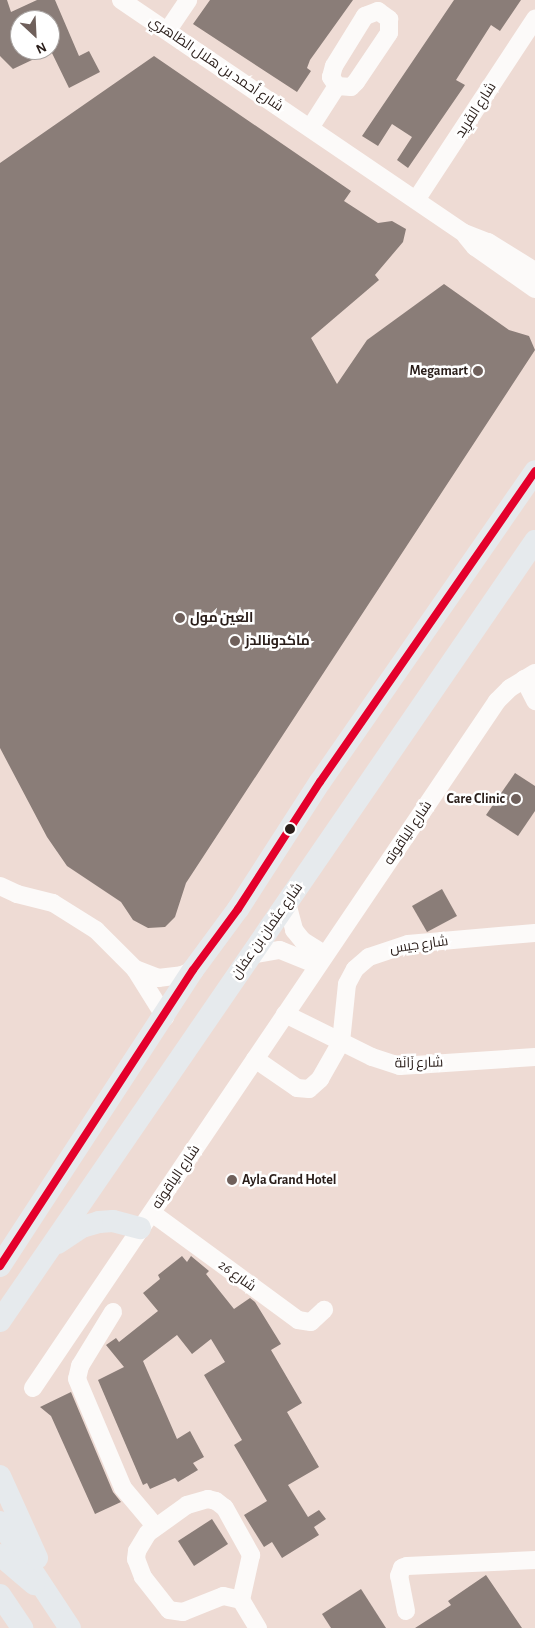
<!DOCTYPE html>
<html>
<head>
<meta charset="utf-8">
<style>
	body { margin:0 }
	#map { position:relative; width:535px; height:1628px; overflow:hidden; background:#eedbd4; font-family:"Alegreya Sans",Cairo,sans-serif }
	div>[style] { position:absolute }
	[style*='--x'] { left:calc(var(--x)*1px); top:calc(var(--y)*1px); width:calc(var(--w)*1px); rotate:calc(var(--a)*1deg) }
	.building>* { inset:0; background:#8a7d78 }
	.minor>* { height:18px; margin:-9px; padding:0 9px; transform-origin:9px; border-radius:9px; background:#fcfaf9 }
	.major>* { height:22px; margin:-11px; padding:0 11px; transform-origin:11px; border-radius:11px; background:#e6eaed }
	.bus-1>* { height:8px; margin:-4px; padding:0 4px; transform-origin:4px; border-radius:4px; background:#e4002b }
	.dots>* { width:14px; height:14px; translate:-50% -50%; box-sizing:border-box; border:2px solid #fff; border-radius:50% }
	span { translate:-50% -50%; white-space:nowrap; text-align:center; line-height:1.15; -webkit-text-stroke:5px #fff; paint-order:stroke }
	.street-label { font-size:14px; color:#2a1e1a }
	.poi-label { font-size:14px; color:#2a1e1a; font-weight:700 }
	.right { translate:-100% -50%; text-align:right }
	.left { translate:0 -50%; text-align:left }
	.north { position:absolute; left:10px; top:10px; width:50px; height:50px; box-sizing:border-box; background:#fff; border:1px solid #aaa5a3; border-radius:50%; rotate:155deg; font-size:14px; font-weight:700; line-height:20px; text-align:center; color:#2a1e1a }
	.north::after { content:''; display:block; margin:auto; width:18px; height:22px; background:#6f605b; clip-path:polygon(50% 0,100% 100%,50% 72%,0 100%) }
</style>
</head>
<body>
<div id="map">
	<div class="building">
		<div style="clip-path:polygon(evenodd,0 0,7px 0,11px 12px,37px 0,55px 0,79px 56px,89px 51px,100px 72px,69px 88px,51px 51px,13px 69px,0 56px,0 0,20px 20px,50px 20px,50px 50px,20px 50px,20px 20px)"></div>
		<div style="clip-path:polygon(210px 0,353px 0,310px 60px,307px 68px,311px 71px,297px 92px,193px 24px)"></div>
		<div style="clip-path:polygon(454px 0,521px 0,500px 31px,491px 25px,456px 80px,465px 85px,408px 168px,397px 160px,412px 137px,392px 124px,378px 146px,362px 136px)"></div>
		<div style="clip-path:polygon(154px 56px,351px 191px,344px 201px,378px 223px,392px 221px,406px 229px,403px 242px,375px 275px,379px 280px,311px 338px,337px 384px,367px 340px,444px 284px,509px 330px,529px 336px,535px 350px,186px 883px,175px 917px,165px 927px,148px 928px,133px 920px,121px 902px,67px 866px,47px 837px,0 748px,0 163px)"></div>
		<div style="clip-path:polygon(515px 773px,535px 786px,535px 811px,518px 836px,486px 815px)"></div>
		<div style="clip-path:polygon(442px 889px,457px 916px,427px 932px,412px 906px)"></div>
		<div style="clip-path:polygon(182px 1256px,187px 1262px,191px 1256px,209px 1271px,206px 1274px,234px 1309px,250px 1298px,255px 1302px,281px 1344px,271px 1350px,302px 1403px,287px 1412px,319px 1467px,288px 1485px,308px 1517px,319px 1510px,326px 1519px,314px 1527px,319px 1535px,282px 1558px,272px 1542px,264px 1547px,244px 1515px,267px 1501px,234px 1445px,242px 1440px,204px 1375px,225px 1362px,211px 1339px,192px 1354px,177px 1335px,143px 1361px,177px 1439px,190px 1431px,204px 1457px,193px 1463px,198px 1470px,178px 1482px,175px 1478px,150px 1489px,147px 1483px,143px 1485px,98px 1380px,124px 1367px,106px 1345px,116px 1338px,119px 1342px,158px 1311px,143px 1293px,160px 1279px,158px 1275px)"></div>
		<div style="clip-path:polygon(71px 1392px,113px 1492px,121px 1502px,95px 1514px,51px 1416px,40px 1407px)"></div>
		<div style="clip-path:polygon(212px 1519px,228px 1544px,194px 1566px,178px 1541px)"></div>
		<div style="clip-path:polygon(486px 1575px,522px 1628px,415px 1628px,451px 1605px,448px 1601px)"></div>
		<div style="clip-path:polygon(361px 1589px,386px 1628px,331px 1628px,322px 1614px)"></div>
	</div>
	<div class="minor">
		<div style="--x:121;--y:0;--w:415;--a:34.2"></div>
		<div style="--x:464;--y:233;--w:26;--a:21"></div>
		<div style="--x:488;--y:242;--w:55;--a:31.7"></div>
		<div style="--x:378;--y:11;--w:14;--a:36"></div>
		<div style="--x:389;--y:19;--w:14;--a:90"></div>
		<div style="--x:389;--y:33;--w:59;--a:124"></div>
		<div style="--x:356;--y:82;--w:7;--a:135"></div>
		<div style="--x:351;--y:87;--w:14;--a:-176"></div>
		<div style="--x:337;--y:86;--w:11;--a:-124"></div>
		<div style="--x:331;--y:77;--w:11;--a:-75"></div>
		<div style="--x:334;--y:66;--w:59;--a:-58.2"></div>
		<div style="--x:365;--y:16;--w:14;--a:-21"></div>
		<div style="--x:168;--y:30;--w:36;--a:-56"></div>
		<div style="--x:310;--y:128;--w:50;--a:-57.3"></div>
		<div style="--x:416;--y:200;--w:217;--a:-56.7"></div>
		<div style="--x:466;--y:236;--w:14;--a:51"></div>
		<div style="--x:475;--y:247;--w:73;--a:35"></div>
		<div style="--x:524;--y:679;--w:25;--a:63"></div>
		<div style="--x:0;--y:886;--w:19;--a:25"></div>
		<div style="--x:17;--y:894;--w:37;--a:14"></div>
		<div style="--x:53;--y:903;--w:51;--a:32.1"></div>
		<div style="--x:96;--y:930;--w:55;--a:45"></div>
		<div style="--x:135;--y:969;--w:57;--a:58"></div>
		<div style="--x:287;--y:903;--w:28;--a:75"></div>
		<div style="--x:294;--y:930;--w:14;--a:51"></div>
		<div style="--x:303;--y:941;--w:25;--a:32"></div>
		<div style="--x:251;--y:955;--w:29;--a:-10"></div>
		<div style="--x:280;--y:950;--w:40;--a:22"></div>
		<div style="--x:135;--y:969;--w:25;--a:21"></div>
		<div style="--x:158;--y:978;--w:24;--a:-7"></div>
		<div style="--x:182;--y:975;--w:12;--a:-24"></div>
		<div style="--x:285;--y:1014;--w:97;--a:26.3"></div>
		<div style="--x:372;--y:1057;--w:29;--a:18"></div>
		<div style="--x:400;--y:1066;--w:135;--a:-3.8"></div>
		<div style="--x:255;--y:1059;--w:51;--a:34.6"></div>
		<div style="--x:297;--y:1088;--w:12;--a:5"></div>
		<div style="--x:309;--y:1089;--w:15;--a:-42"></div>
		<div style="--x:320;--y:1079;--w:43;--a:-60.4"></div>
		<div style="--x:341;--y:1042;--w:58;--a:-84.1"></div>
		<div style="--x:347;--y:984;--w:17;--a:-62"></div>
		<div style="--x:355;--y:969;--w:18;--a:-41"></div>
		<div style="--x:369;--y:957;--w:41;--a:-18.4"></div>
		<div style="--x:408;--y:944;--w:127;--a:-5"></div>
		<div style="--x:152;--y:1213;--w:181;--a:36.2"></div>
		<div style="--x:298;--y:1320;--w:13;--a:9"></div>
		<div style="--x:311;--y:1322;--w:18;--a:-43"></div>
		<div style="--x:113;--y:1312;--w:63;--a:121.4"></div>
		<div style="--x:80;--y:1366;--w:13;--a:103"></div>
		<div style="--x:77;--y:1379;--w:118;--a:67.1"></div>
		<div style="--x:123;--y:1488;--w:51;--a:49.8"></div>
		<div style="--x:33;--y:1388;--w:829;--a:-55.96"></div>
		<div style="--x:497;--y:701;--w:18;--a:-45"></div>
		<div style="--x:510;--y:688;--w:29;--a:-31"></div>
		<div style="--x:241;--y:1600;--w:18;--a:-167"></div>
		<div style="--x:223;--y:1596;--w:43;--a:158.2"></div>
		<div style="--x:183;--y:1612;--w:14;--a:-172"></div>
		<div style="--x:169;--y:1610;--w:42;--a:-128.2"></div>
		<div style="--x:143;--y:1577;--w:19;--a:-111"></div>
		<div style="--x:136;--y:1559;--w:8;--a:-83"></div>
		<div style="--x:137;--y:1551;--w:21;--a:-59"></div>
		<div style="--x:148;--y:1533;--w:48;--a:-35.7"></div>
		<div style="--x:187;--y:1505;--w:22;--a:-16"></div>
		<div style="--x:208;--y:1499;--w:8;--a:14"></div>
		<div style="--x:216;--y:1501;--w:11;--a:38"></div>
		<div style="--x:225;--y:1508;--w:54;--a:61"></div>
		<div style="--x:251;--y:1555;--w:46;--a:102.5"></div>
		<div style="--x:241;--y:1600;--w:33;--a:59"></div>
		<div style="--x:406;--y:1611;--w:36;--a:-101"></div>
		<div style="--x:399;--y:1576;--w:9;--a:-69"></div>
		<div style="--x:402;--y:1568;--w:5;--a:-22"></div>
		<div style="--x:407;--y:1566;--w:128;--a:-2.7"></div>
	</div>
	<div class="major">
		<div style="--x:58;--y:1243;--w:29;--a:-34"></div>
		<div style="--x:82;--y:1227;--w:18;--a:-16"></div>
		<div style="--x:99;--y:1222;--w:14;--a:-4"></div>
		<div style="--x:113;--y:1221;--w:28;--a:15"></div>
		<div style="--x:0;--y:1266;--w:353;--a:-56.9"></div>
		<div style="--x:193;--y:970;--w:76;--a:-53.6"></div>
		<div style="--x:238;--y:909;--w:151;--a:-57.2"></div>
		<div style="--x:320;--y:782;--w:378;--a:-55.3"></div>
		<div style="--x:0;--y:1321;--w:946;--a:-55.55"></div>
		<div style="--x:0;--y:1476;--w:90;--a:65.7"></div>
		<div style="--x:0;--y:1522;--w:127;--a:56.6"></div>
		<div style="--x:0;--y:1555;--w:45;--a:40.5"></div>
		<div style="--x:0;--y:1595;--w:40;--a:56"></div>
	</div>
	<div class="bus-1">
		<div style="--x:0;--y:1266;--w:353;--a:-56.9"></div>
		<div style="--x:193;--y:970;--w:76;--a:-53.6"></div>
		<div style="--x:238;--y:909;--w:151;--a:-57.2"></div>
		<div style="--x:320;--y:782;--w:378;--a:-55.3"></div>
	</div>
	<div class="dots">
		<div style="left:478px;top:371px;background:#6f605b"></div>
		<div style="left:180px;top:618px;background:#6f605b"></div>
		<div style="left:235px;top:641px;background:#6f605b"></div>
		<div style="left:516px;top:799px;background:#6f605b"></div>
		<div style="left:290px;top:829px;background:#2a1e1a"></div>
		<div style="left:232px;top:1180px;background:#6f605b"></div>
	</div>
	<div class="street-label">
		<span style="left:216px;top:64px;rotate:34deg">شارع أحمد بن هلال الظاهري</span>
		<span style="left:476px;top:110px;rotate:-57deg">شارع الفَرِيد</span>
		<span style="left:408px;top:833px;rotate:-56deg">شارع الياقوته</span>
		<span style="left:267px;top:931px;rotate:-55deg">شارع عثمان بن عفان</span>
		<span style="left:419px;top:945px;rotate:-8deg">شارع جيس</span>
		<span style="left:419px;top:1063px;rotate:-1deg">شارع زَانَة</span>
		<span style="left:176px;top:1177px;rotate:-56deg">شارع الياقوته</span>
		<span style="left:237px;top:1276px;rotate:36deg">شارع 26</span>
	</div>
	<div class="poi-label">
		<span class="right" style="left:468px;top:371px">Megamart</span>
		<span class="left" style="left:190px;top:618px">العين مول</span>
		<span class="left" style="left:245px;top:641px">ماكدونالدز</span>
		<span class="right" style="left:505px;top:799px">Care Clinic</span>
		<span class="left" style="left:242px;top:1180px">Ayla Grand Hotel</span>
	</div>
	<div class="north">N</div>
</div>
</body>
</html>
